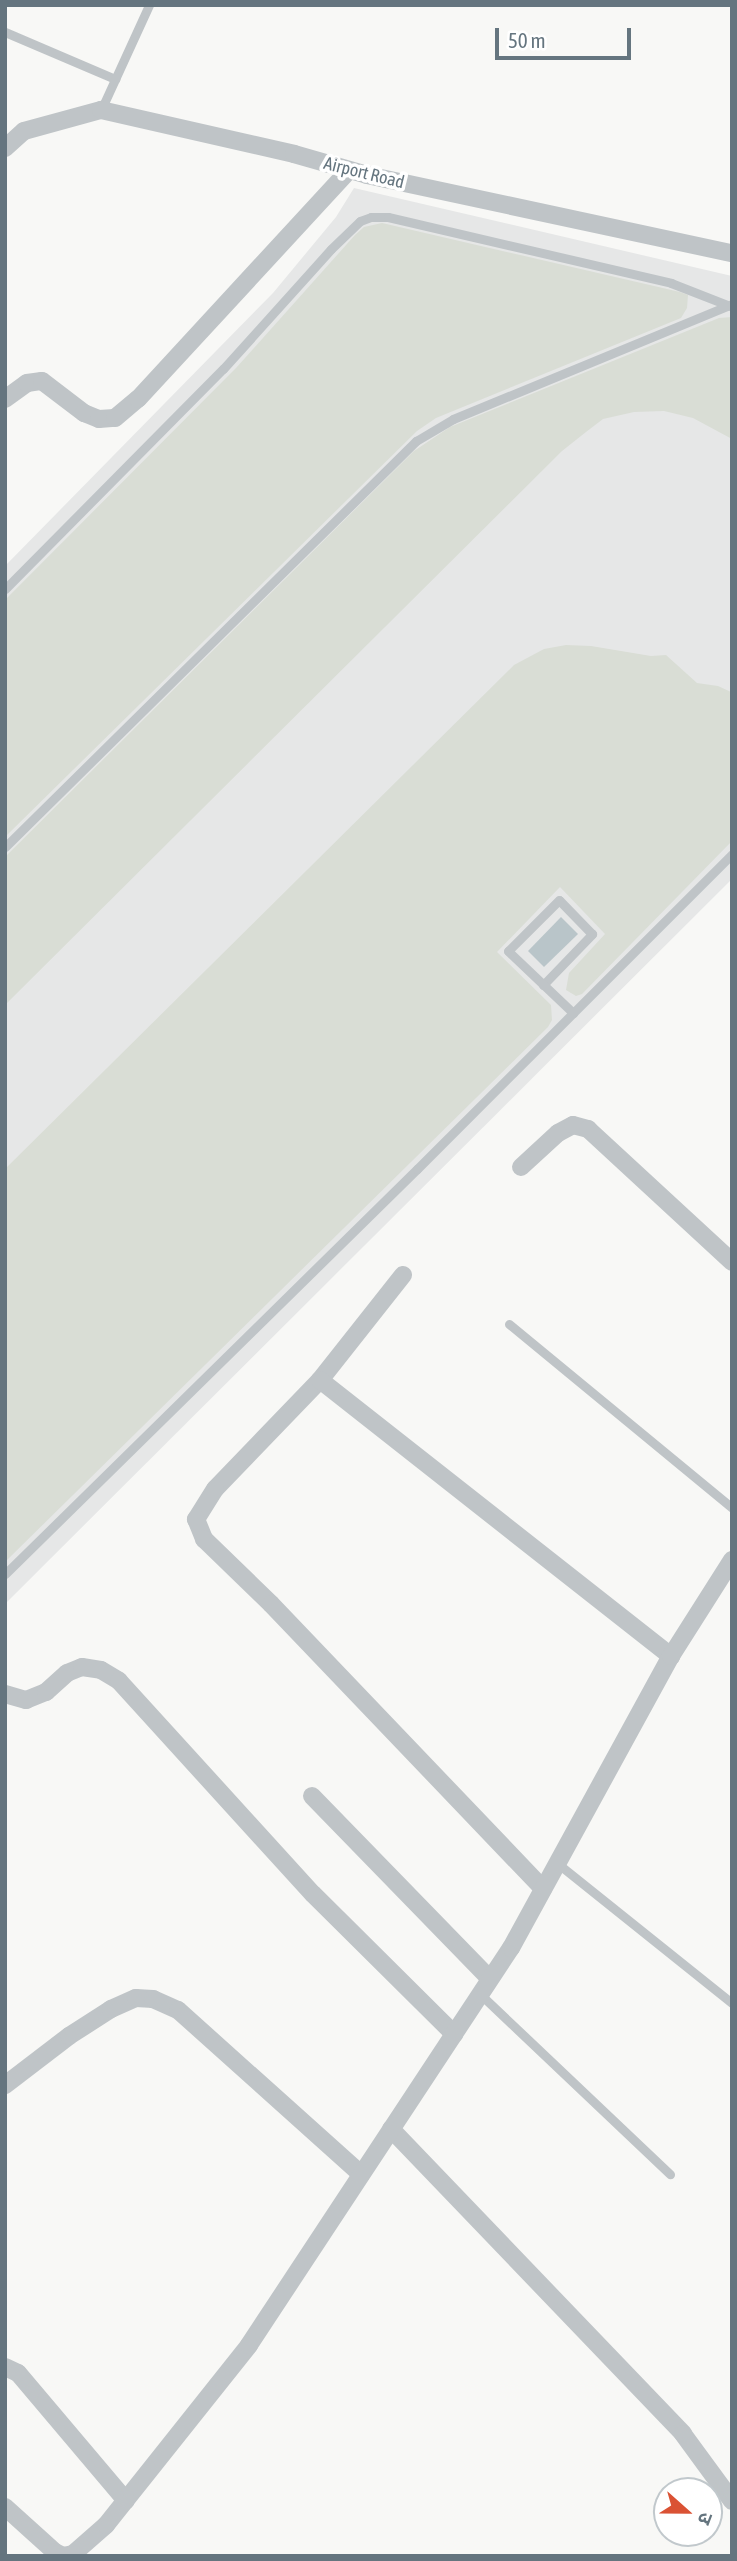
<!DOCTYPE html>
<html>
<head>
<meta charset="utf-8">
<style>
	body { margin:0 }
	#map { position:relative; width:737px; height:2561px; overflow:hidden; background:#f8f8f6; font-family:"Asap Condensed","Noto Sans Devanagari",sans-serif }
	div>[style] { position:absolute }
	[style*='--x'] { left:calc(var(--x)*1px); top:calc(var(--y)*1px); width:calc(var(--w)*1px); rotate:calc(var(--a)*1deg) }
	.built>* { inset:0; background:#e6e7e7 }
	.green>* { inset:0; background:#d9ddd5 }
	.water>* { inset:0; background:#b9c5c9 }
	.lane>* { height:9px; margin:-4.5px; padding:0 4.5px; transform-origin:4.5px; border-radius:4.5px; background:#bfc4c7 }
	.street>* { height:18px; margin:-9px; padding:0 9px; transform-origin:9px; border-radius:9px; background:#bfc4c7 }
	span { translate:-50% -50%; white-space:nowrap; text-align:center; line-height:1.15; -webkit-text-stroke:7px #fff; paint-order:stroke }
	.street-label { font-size:18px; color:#65757f }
	.frame { position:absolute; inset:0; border:7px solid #65757f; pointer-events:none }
	.north { position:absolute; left:653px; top:2477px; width:70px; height:70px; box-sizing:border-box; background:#fff; border:2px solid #c1c8cc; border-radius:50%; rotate:111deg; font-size:19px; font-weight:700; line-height:28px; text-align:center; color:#65757f }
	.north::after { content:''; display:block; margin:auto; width:24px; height:32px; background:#da5234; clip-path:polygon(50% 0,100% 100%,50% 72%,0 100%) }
	.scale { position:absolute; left:495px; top:28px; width:136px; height:32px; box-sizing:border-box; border:4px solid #65757f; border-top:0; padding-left:9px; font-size:21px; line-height:24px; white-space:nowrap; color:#65757f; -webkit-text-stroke:5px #fff; paint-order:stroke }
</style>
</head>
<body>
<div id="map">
	<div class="built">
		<div style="clip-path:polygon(354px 188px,732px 276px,732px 879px,5px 1604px,5px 566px,273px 293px,336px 217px)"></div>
	</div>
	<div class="green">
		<div style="clip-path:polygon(382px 223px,680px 292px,688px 295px,687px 308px,681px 318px,436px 418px,417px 431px,5px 837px,5px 600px,236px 368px,355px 235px,364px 227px)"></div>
		<div style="clip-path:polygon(732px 317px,732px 439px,693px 418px,664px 411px,634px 412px,603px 419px,586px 432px,562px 451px,5px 1005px,5px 857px,414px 451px,450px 427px,719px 318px)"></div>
		<div style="clip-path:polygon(566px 645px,591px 646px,651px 656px,666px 655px,697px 683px,718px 686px,731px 692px,732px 841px,582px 994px,576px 996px,566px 990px,569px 973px,605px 934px,560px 887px,497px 952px,551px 1005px,552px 1020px,548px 1027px,5px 1562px,5px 1169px,514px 665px,544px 649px)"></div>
	</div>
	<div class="water">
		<div style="clip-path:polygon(561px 917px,578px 934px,544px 967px,528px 951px)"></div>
	</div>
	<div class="lane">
		<div style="--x:5;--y:32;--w:120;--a:23.1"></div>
		<div style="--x:101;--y:110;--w:115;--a:-65.4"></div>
		<div style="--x:5;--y:589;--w:310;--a:-45.3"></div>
		<div style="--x:223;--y:369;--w:161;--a:-48"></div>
		<div style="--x:331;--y:249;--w:40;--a:-44"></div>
		<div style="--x:360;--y:221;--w:12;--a:-20"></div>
		<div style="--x:371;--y:217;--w:17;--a:0"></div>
		<div style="--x:388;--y:217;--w:291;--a:13.1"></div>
		<div style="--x:671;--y:283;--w:63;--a:21.3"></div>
		<div style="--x:5;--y:847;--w:578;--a:-44.65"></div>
		<div style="--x:416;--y:441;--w:43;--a:-30.7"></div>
		<div style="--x:453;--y:419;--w:302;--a:-22.4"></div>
		<div style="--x:543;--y:985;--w:71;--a:-46.1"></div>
		<div style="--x:592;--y:934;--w:47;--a:-134.1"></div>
		<div style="--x:559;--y:900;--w:72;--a:135"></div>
		<div style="--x:508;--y:951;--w:90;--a:43.6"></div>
		<div style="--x:509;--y:1324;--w:289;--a:39.5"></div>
		<div style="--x:5;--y:1574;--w:578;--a:-44.51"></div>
		<div style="--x:417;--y:1169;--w:445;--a:-45"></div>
		<div style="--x:557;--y:1863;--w:224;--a:38.7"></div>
		<div style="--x:480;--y:1994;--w:262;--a:43.5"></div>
	</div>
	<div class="street">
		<div style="--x:5;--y:148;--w:25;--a:-42"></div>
		<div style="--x:24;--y:131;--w:80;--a:-15.3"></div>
		<div style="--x:101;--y:110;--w:198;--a:12.8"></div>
		<div style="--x:294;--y:154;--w:76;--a:16"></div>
		<div style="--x:367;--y:175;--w:373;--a:12.1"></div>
		<div style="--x:5;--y:399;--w:27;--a:-36"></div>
		<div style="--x:27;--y:383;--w:15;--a:-8"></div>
		<div style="--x:42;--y:381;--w:53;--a:37.3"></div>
		<div style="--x:84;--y:413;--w:16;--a:22"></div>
		<div style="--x:99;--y:419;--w:16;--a:-4"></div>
		<div style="--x:115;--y:418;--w:30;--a:-40"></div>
		<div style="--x:138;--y:399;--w:311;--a:-47.3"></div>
		<div style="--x:521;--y:1167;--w:50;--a:-42.6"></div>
		<div style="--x:558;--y:1133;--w:17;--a:-28"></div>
		<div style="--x:573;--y:1125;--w:16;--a:15"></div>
		<div style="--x:588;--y:1129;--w:196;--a:42.7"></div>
		<div style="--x:403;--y:1275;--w:134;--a:128.3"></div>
		<div style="--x:320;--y:1380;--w:151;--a:133.9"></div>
		<div style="--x:215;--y:1489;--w:36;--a:122"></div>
		<div style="--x:196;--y:1519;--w:22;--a:68"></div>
		<div style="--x:204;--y:1539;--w:93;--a:44.1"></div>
		<div style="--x:271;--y:1604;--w:394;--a:46.3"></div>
		<div style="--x:320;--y:1380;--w:447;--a:38.2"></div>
		<div style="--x:5;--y:1694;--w:22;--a:16"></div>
		<div style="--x:26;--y:1700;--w:22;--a:-22"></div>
		<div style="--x:46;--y:1692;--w:28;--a:-42"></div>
		<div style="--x:67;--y:1673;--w:16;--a:-22"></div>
		<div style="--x:82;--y:1667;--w:19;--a:9"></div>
		<div style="--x:101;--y:1670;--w:21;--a:31"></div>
		<div style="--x:119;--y:1681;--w:288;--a:47.7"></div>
		<div style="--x:313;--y:1894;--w:199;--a:44.8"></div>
		<div style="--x:312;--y:1796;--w:255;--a:45.8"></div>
		<div style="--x:5;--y:2085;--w:81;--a:-37.4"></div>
		<div style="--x:69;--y:2036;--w:50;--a:-32.7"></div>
		<div style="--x:111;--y:2009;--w:27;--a:-24"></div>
		<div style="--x:136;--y:1998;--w:17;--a:3"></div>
		<div style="--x:153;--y:1999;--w:27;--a:24"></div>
		<div style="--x:178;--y:2010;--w:246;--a:41.9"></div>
		<div style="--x:391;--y:2129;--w:422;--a:46.2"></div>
		<div style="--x:683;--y:2434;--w:83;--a:53.8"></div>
		<div style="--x:5;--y:2367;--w:14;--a:25"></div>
		<div style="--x:18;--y:2373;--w:167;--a:49.8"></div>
		<div style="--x:5;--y:2507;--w:67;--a:42"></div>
		<div style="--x:55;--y:2552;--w:9;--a:27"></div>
		<div style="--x:63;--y:2556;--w:10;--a:-11"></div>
		<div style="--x:73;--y:2554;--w:44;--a:-41.3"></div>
		<div style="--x:106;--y:2525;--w:230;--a:-51.5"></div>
		<div style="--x:249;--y:2345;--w:476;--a:-56.6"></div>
		<div style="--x:511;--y:1948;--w:333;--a:-61.3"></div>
		<div style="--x:671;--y:1656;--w:114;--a:-57.6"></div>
	</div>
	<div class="street-label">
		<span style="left:364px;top:173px;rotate:14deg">Airport Road</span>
	</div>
	<div class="frame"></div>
	<div class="north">उ</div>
	<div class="scale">50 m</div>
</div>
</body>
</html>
